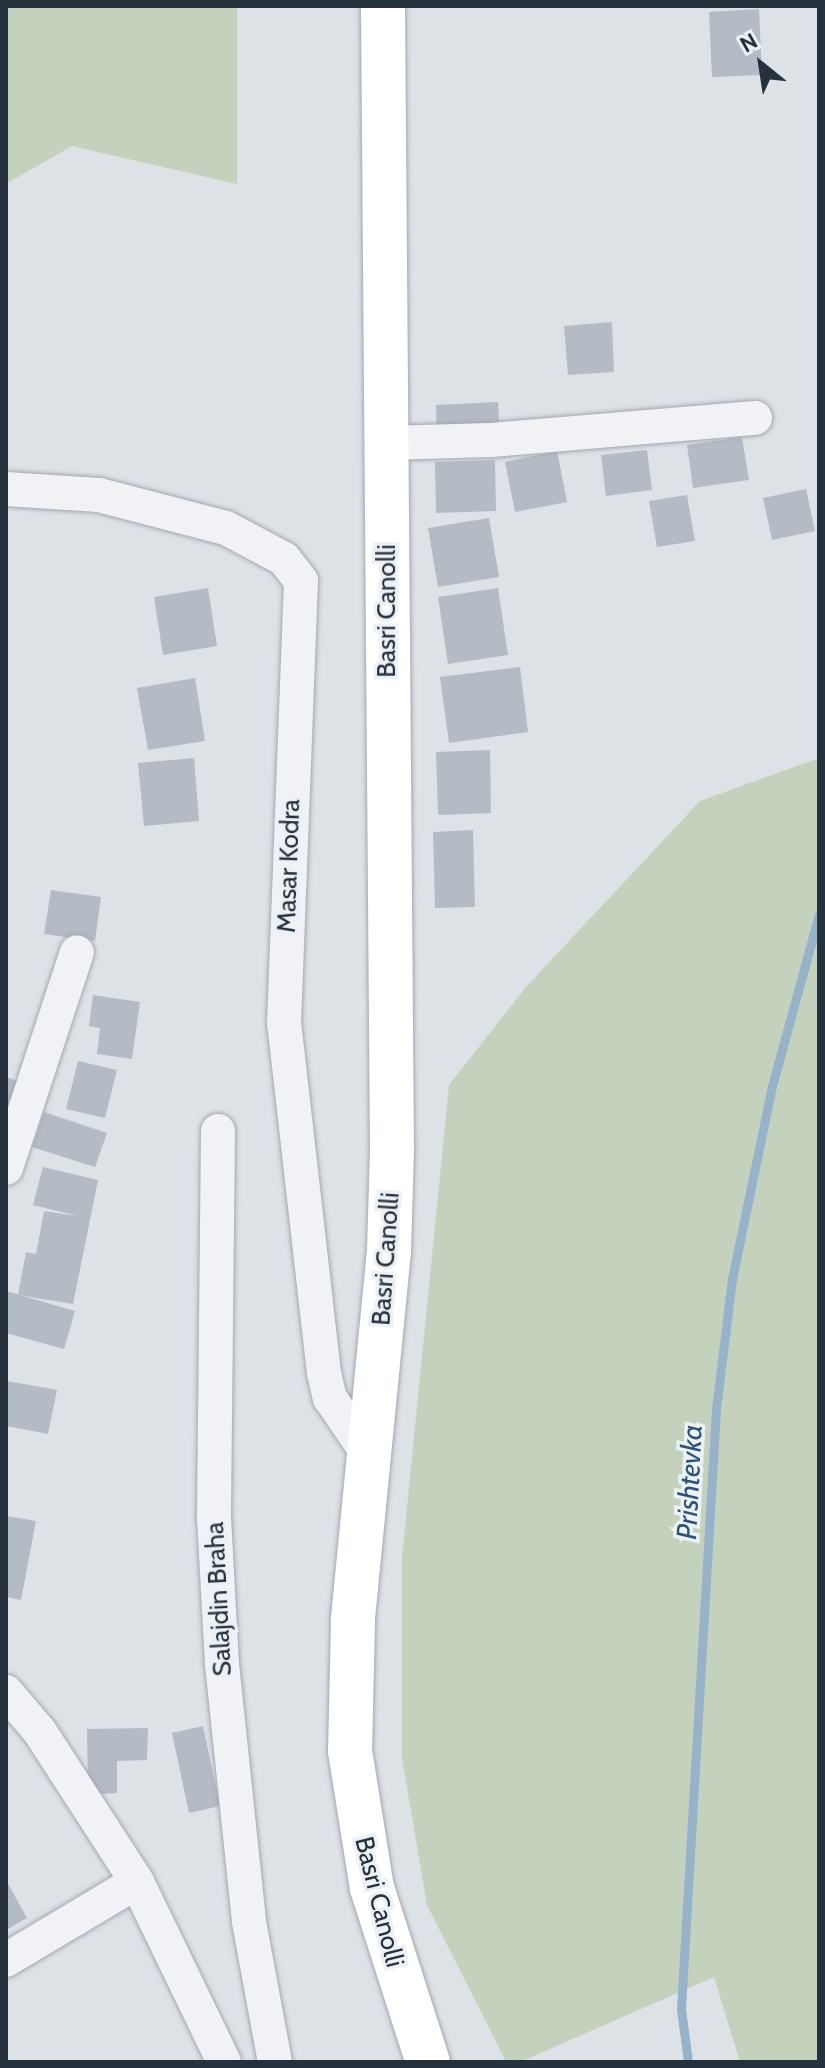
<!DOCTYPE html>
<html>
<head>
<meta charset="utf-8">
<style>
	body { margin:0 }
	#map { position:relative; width:825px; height:2068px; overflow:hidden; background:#dde2e7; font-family:Cabin,sans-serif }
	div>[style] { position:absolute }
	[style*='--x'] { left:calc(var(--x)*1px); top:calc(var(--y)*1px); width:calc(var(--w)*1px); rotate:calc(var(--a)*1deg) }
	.green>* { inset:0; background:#c4d2bd }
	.stream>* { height:9px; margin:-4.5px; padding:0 4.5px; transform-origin:4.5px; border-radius:4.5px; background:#96b3c9 }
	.building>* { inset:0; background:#b4bbc4 }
	.roads { filter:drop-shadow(0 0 2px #a2a9b1) drop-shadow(0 0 2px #a2a9b1) }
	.minor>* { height:34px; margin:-17px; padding:0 17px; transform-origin:17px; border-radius:17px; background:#f0f2f6 }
	.primary>* { height:44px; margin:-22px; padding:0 22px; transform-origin:22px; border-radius:22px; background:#fff }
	span { translate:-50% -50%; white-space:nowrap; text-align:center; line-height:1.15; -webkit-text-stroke:7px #ecf1f5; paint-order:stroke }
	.street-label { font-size:26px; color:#26313e }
	.water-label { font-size:28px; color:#2e5374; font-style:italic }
	.frame { position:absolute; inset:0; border:8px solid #26313e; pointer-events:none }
	.north { position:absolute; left:721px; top:24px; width:80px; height:80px; -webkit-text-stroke:6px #ecf1f5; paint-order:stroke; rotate:330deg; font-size:22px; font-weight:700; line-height:32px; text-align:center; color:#26313e }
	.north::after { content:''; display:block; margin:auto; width:28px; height:36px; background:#26313e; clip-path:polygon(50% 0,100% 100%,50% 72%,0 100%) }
</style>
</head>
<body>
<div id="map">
	<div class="green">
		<div style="clip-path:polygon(6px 6px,237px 6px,237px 184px,72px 146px,6px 184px)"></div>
		<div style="clip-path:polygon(819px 758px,819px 2062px,740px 2062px,714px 1977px,520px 2062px,506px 2062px,427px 1905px,402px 1758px,402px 1558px,449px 1085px,526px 987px,700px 801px)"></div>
	</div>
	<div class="stream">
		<div style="--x:688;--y:2062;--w:53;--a:-97.5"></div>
		<div style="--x:681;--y:2009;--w:601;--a:-86.66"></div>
		<div style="--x:716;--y:1409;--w:131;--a:-83"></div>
		<div style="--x:732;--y:1279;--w:197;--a:-78.3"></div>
		<div style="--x:772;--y:1086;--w:178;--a:-74.7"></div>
	</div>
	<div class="building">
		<div style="clip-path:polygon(759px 9px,762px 75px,712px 77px,709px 12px)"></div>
		<div style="clip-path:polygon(612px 322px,614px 372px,568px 375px,564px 326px)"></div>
		<div style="clip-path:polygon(498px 402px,500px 436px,437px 439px,436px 405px)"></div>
		<div style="clip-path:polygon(742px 437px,749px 480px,693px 488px,687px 445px)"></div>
		<div style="clip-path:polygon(647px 450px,652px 490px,606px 496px,601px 455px)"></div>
		<div style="clip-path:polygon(557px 451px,567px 502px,515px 512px,505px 462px)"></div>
		<div style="clip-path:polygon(495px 460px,496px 511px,436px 513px,435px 462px)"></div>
		<div style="clip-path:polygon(806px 489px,815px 531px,772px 540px,763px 498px)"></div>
		<div style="clip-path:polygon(687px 495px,695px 541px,657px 547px,649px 501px)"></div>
		<div style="clip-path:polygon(489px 518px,499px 577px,438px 587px,428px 528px)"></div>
		<div style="clip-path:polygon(208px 588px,217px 646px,163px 655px,154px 597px)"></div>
		<div style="clip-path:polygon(498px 588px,508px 655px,448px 664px,438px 597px)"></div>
		<div style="clip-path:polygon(520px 667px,528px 732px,449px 743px,440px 677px)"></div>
		<div style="clip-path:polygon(195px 678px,205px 741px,148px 750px,137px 688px)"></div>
		<div style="clip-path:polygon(490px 750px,491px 813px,438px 815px,436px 752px)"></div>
		<div style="clip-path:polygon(194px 758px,199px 821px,144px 826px,138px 763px)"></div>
		<div style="clip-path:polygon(473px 830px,475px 907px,435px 908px,433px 832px)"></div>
		<div style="clip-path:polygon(51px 890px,101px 897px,95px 941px,44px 934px)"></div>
		<div style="clip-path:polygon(93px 995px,140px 1002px,132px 1059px,97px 1054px,100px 1028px,89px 1026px)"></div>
		<div style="clip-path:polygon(78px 1061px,117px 1070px,105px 1118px,66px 1109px)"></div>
		<div style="clip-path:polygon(6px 1077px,26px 1084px,6px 1136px)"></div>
		<div style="clip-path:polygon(44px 1112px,107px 1133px,95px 1167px,32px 1147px)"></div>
		<div style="clip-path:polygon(43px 1167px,98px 1180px,73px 1304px,18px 1295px,26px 1252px,36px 1254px,44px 1211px,78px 1216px,33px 1205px)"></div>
		<div style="clip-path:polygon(6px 1291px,75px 1311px,64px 1349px,6px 1333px)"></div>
		<div style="clip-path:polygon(7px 1381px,57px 1390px,48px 1434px,6px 1426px)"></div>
		<div style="clip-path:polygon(6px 1516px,36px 1521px,21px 1600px,6px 1597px)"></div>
		<div style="clip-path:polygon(203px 1726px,220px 1806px,189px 1813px,172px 1733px)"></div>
		<div style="clip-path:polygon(148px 1728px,147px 1760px,117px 1761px,117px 1793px,88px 1795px,87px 1729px)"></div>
		<div style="clip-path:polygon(6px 1880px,27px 1918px,6px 1930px)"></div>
	</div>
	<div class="roads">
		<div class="minor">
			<div style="--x:386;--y:443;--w:105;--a:-1.6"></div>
			<div style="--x:491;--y:440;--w:265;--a:-4.8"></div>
			<div style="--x:6;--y:489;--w:93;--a:3.7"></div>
			<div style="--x:99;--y:495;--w:131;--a:14.6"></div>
			<div style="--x:226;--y:528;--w:66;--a:28.1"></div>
			<div style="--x:284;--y:559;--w:28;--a:52"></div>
			<div style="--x:301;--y:581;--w:441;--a:92.2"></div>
			<div style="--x:284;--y:1022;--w:353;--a:83.5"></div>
			<div style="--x:324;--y:1373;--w:26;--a:77"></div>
			<div style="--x:330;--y:1398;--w:68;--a:55.8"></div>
			<div style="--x:218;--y:1131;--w:386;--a:90.6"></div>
			<div style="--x:214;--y:1517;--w:147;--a:86.9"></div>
			<div style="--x:222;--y:1664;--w:259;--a:84"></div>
			<div style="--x:249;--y:1922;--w:142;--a:79.5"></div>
			<div style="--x:6;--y:1168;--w:227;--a:-71.8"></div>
			<div style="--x:6;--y:1692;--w:52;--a:49.6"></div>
			<div style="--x:40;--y:1732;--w:179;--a:57.1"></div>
			<div style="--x:137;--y:1882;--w:200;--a:64.2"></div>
			<div style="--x:6;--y:1960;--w:152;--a:-30.8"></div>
		</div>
		<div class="primary">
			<div style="--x:383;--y:6;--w:1144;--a:89.55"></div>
			<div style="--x:392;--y:1150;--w:101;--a:91.7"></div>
			<div style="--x:389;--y:1251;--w:372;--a:95.6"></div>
			<div style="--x:353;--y:1621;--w:130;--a:91.3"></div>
			<div style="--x:350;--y:1751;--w:139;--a:80.9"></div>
			<div style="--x:372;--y:1888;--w:183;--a:72.2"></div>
		</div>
	</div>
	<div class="street-label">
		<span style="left:387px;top:611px;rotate:-90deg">Basri Canolli</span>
		<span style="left:289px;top:866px;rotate:-88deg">Masar Kodra</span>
		<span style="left:386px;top:1259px;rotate:-86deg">Basri Canolli</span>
		<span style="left:219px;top:1599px;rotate:-93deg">Salajdin Braha</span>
		<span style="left:379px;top:1902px;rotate:76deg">Basri Canolli</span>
	</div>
	<div class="water-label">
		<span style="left:689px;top:1482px;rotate:-87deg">Prishtevka</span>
	</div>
	<div class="frame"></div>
	<div class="north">N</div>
</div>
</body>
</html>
